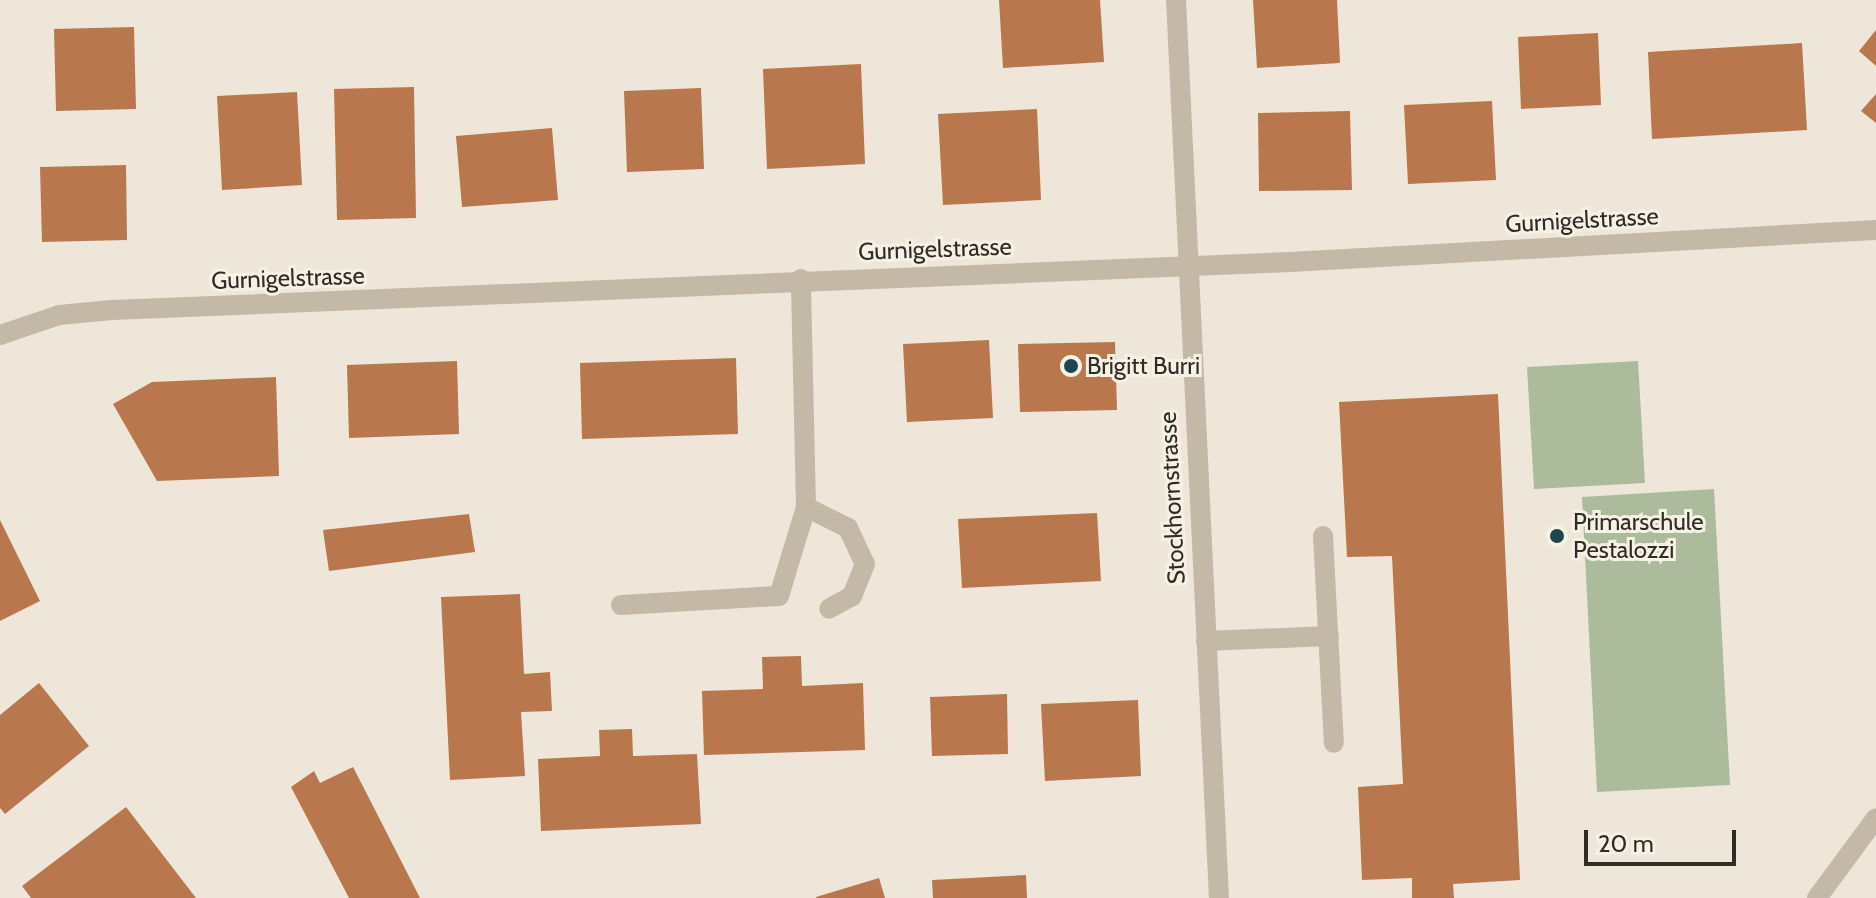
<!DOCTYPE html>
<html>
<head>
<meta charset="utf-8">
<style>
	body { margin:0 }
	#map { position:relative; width:1876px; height:898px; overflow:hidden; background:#eee7d9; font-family:Cabin,sans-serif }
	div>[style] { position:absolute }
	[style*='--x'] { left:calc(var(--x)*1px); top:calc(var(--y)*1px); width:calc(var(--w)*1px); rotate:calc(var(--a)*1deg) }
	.green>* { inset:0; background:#acbb9b }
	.building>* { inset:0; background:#b8774d }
	.service>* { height:20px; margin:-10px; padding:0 10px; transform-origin:10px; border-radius:10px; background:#c4b9a7 }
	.minor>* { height:20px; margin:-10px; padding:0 10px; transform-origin:10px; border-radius:10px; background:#c4b9a7 }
	.tertiary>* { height:20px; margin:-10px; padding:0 10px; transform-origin:10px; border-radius:10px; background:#c4b9a7 }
	.dots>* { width:22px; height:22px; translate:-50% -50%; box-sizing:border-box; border:4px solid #f6f1e5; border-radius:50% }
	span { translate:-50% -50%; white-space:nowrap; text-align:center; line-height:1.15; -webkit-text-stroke:6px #f6f1e5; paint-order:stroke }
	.street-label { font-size:24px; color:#322c27 }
	.poi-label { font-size:24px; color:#322c27 }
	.left { translate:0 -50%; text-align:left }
	.scale { position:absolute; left:1584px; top:830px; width:152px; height:36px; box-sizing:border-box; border:4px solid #322c27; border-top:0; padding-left:10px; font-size:24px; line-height:28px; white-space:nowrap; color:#322c27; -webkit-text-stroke:6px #f6f1e5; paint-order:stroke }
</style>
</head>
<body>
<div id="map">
	<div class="green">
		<div style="clip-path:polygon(1638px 361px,1645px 483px,1534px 489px,1527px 367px)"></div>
		<div style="clip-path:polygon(1714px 489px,1730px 785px,1597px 792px,1582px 497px)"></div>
	</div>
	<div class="building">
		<div style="clip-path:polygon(999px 0,1100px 0,1104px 62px,1003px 68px)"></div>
		<div style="clip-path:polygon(1253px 0,1337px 0,1340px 63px,1257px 68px)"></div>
		<div style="clip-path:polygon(134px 27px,136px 109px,56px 111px,54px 29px)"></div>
		<div style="clip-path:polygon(1876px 30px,1876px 66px,1859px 51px)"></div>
		<div style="clip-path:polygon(1598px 33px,1601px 105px,1521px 109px,1518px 37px)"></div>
		<div style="clip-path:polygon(1802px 43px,1807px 130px,1652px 139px,1648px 52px)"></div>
		<div style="clip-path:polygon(861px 64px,865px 164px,767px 169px,763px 69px)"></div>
		<div style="clip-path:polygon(414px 87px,416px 218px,337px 220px,334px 89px)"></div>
		<div style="clip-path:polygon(701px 88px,704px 169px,627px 172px,624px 91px)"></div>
		<div style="clip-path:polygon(297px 92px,302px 185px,222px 190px,217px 96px)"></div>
		<div style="clip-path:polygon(1876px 94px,1876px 123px,1861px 111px)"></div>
		<div style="clip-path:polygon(1492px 101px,1496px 180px,1408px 184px,1404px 105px)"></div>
		<div style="clip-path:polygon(1037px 109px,1041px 200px,943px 205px,938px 114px)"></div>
		<div style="clip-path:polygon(1350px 111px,1352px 190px,1259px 191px,1258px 113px)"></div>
		<div style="clip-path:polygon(552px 128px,558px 200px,462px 207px,456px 136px)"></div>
		<div style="clip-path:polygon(126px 165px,127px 240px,42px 242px,40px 167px)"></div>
		<div style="clip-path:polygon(989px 340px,993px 418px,907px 422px,903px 344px)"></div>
		<div style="clip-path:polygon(1115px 342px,1117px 410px,1020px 412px,1018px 344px)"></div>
		<div style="clip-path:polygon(736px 358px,738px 434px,582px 439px,580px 363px)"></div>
		<div style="clip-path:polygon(457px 361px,459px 434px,349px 438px,347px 365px)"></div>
		<div style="clip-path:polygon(276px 377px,279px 476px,157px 481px,113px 404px,152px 382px)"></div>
		<div style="clip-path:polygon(1498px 394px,1520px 880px,1453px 884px,1454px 898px,1412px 898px,1412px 878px,1362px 880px,1358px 787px,1403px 784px,1392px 556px,1347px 557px,1339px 402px)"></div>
		<div style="clip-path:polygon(1097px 513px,1101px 581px,962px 588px,958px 519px)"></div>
		<div style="clip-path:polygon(469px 514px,475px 552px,329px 571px,323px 530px)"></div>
		<div style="clip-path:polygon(0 520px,40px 601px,0 621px)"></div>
		<div style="clip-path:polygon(520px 594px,524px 674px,550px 672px,552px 711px,521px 712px,525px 776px,450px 780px,441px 597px)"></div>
		<div style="clip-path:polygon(801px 656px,802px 686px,863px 683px,865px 750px,704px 755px,702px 691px,763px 689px,762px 657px)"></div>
		<div style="clip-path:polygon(39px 683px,89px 746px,5px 814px,0 808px,0 715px)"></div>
		<div style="clip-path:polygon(1007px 694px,1008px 754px,932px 756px,930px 697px)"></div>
		<div style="clip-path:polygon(1138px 700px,1141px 776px,1045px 781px,1041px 704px)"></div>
		<div style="clip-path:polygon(632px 729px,633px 756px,697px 754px,701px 824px,541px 831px,538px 759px,600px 756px,599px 730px)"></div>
		<div style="clip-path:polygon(353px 767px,371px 802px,420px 898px,349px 898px,291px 787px,314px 771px,320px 783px)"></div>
		<div style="clip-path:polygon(126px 807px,196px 898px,31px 898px,22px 886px)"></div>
		<div style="clip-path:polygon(1026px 875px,1027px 898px,933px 898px,932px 880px)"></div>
		<div style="clip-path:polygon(879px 878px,885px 898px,816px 898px,816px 897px)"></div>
	</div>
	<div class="service">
		<div style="--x:806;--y:507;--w:47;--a:26.6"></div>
		<div style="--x:848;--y:528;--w:40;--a:65"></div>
		<div style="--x:865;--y:564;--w:35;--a:112"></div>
		<div style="--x:852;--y:596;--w:26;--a:151"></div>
		<div style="--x:1323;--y:536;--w:207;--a:87"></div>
		<div style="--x:621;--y:605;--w:158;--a:-3.3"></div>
		<div style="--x:779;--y:596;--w:93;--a:-73.1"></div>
		<div style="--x:806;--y:507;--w:228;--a:-91.3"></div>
		<div style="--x:1206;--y:641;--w:123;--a:-2.3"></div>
	</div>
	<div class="minor">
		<div style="--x:0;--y:335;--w:62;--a:-18.7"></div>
		<div style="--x:59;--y:315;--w:53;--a:-5.4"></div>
		<div style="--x:112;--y:310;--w:1179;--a:-2.33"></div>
		<div style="--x:1290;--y:262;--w:587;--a:-3.13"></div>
	</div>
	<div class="tertiary">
		<div style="--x:1176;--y:0;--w:899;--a:87.26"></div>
		<div style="--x:1817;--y:898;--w:99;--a:-53.6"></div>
	</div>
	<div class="dots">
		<div style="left:1071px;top:366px;background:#21454e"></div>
		<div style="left:1557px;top:536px;background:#21454e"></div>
	</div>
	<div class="street-label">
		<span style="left:1582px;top:220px;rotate:-3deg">Gurnigelstrasse</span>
		<span style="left:935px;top:249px;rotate:-2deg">Gurnigelstrasse</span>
		<span style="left:288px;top:278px;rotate:-2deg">Gurnigelstrasse</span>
		<span style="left:1172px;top:498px;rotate:-93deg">Stockhornstrasse</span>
	</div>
	<div class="poi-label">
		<span class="left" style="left:1087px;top:366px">Brigitt Burri</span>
		<span class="left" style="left:1573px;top:536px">Primarschule<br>Pestalozzi</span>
	</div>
	<div class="scale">20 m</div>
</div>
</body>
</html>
